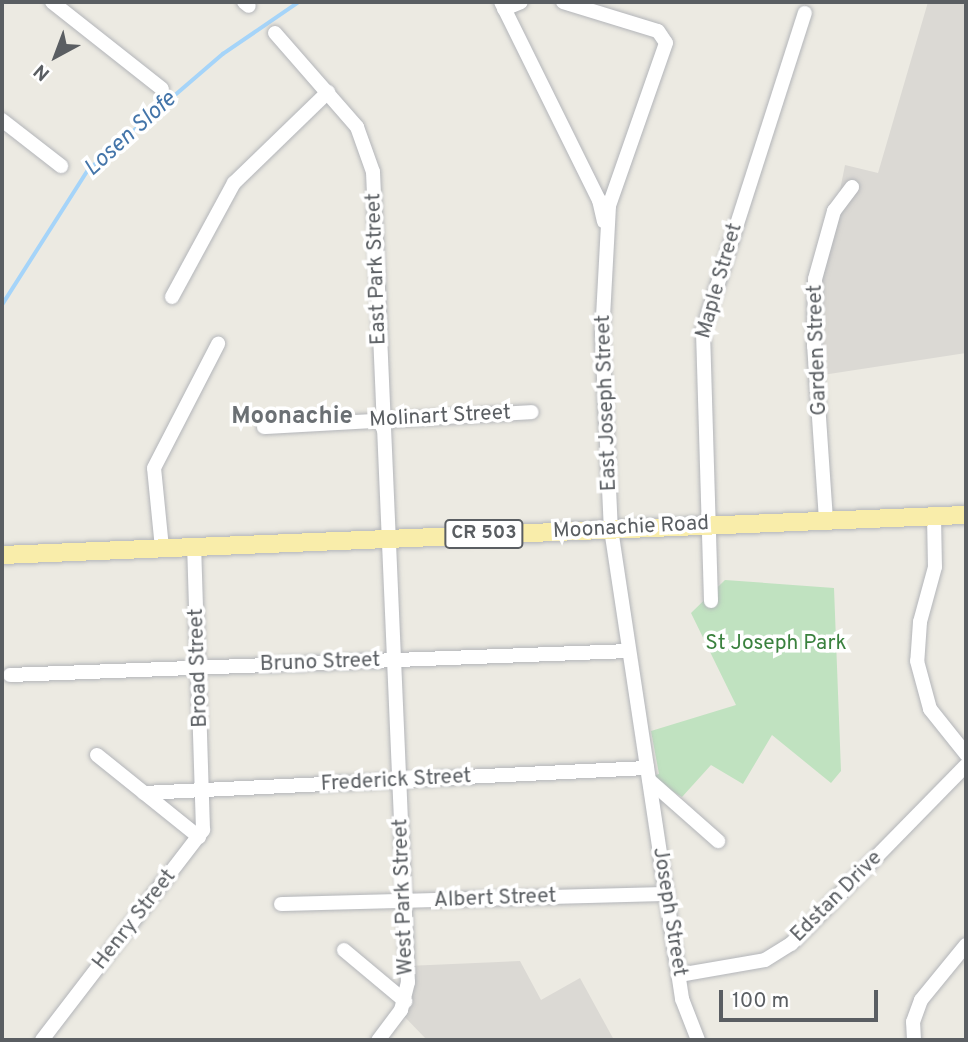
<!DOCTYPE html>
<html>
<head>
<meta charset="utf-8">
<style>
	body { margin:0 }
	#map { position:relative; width:968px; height:1042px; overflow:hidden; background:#eceae2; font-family:Overpass,sans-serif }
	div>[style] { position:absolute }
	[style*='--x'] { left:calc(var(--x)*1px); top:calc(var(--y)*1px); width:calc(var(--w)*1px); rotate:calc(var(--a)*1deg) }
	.industrial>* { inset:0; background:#dbd9d4 }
	.green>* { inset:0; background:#c0e2c0 }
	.stream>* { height:3.5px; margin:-1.75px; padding:0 1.75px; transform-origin:1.75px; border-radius:1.75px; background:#a5d4f9 }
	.roads { filter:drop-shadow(0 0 2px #b3b5b9) drop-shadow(0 0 2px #b3b5b9) }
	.minor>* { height:14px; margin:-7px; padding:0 7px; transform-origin:7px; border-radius:7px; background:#fff }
	.major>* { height:18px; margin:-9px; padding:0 9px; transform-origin:9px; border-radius:9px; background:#f9edaa }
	span { translate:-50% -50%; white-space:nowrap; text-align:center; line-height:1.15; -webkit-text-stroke:7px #fff; paint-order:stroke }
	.shield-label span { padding:2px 5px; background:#fff; border:2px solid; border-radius:5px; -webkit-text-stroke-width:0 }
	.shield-label { font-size:19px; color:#5a5e62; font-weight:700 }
	.street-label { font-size:21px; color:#5a5e62 }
	.park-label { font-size:21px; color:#3a813e }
	.water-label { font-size:23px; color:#4475a9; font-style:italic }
	.quarter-label { font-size:24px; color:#6b7074; font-weight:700 }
	.frame { position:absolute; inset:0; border:4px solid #5a5e62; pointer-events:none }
	.north { position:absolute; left:21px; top:21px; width:70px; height:70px; -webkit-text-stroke:5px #fff; paint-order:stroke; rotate:221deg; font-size:19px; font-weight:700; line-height:28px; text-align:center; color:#5a5e62 }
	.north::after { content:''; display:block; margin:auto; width:24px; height:32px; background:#5a5e62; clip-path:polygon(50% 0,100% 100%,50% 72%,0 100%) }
	.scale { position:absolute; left:719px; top:990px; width:159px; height:32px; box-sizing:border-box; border:4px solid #5a5e62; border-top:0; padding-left:9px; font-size:21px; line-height:24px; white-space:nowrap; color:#5a5e62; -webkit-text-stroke:5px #fff; paint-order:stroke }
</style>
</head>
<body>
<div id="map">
	<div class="industrial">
		<div style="clip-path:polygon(928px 2px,966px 2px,966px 353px,816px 376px,812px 332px,845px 165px,878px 173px)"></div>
		<div style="clip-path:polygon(520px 961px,541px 1000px,580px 978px,614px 1040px,427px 1040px,400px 1012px,407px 966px)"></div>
	</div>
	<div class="green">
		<div style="clip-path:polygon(725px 580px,834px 588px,841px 771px,831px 783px,772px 735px,743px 784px,711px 765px,682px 797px,649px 777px,659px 774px,651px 731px,736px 705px,691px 613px)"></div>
	</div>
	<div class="stream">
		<div style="--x:2;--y:305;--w:160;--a:-57.5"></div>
		<div style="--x:88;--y:170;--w:178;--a:-40.7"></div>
		<div style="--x:223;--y:54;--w:92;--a:-34.4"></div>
	</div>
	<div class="roads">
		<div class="minor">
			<div style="--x:52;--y:2;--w:140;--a:38.3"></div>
			<div style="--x:244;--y:2;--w:6;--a:39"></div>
			<div style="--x:501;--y:2;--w:221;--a:63.7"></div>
			<div style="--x:599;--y:200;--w:22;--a:77"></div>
			<div style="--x:563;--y:2;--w:99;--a:17"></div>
			<div style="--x:658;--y:31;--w:14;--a:56"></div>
			<div style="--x:666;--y:43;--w:173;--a:109.3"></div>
			<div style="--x:609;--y:206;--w:128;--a:93.1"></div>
			<div style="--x:602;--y:334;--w:195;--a:87.4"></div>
			<div style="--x:611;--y:529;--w:475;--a:81.4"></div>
			<div style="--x:682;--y:999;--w:44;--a:68.7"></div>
			<div style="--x:504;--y:9;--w:18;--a:-22"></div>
			<div style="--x:275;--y:33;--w:125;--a:48.9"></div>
			<div style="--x:357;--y:127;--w:48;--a:70.4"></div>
			<div style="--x:373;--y:172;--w:811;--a:87.53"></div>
			<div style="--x:408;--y:982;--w:29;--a:104"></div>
			<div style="--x:401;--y:1010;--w:38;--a:127"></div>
			<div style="--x:2;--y:120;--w:75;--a:37.9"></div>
			<div style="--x:172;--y:297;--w:130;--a:-61.5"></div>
			<div style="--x:234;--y:183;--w:131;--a:-44.1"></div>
			<div style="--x:264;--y:427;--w:268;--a:-3.2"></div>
			<div style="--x:934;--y:516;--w:51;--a:88.9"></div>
			<div style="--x:935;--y:567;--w:57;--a:105.3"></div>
			<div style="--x:920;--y:622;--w:39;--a:94"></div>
			<div style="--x:917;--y:661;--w:50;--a:74.8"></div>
			<div style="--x:930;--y:709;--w:58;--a:51.3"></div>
			<div style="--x:826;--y:520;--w:174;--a:-93.9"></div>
			<div style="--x:814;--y:346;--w:67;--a:-89.1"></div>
			<div style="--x:815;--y:279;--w:71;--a:-74.4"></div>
			<div style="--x:834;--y:211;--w:30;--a:-53"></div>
			<div style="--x:162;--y:548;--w:80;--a:-95.7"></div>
			<div style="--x:154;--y:468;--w:140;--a:-62.7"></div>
			<div style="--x:711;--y:601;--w:271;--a:-91.7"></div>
			<div style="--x:703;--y:330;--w:333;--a:-72.2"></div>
			<div style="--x:10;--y:675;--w:619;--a:-2.22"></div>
			<div style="--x:97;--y:755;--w:131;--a:38.8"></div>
			<div style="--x:650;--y:781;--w:91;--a:41.4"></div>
			<div style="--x:144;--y:793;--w:504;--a:-2.85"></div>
			<div style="--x:281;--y:904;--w:386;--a:-1.5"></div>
			<div style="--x:344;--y:950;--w:80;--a:39.9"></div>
			<div style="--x:679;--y:975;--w:87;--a:-9.9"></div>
			<div style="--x:765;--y:960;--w:31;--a:-32"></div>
			<div style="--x:791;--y:944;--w:250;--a:-45.6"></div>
			<div style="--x:42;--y:1040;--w:265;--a:-52.5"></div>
			<div style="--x:203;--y:830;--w:283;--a:-91.8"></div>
			<div style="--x:914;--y:1040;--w:18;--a:-93"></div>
			<div style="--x:913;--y:1022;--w:23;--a:-70"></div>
			<div style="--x:921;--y:1000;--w:71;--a:-50.7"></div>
		</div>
		<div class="major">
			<div style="--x:2;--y:555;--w:965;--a:-2.38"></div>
		</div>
	</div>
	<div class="shield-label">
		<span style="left:484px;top:534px">CR 503</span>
	</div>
	<div class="street-label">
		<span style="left:377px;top:269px;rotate:-92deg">East Park Street</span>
		<span style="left:720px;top:281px;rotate:-74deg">Maple Street</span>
		<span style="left:818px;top:350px;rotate:-92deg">Garden Street</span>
		<span style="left:607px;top:403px;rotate:-92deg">East Joseph Street</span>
		<span style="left:440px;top:417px;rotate:-3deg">Molinart Street</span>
		<span style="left:631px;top:528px;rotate:-3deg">Moonachie Road</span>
		<span style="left:320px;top:663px;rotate:-2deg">Bruno Street</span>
		<span style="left:199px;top:668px;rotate:-92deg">Broad Street</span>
		<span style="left:396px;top:781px;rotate:-3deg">Frederick Street</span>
		<span style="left:404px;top:897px;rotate:-92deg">West Park Street</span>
		<span style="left:837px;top:897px;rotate:-45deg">Edstan Drive</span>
		<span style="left:495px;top:899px;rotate:-2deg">Albert Street</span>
		<span style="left:669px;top:912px;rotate:81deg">Joseph Street</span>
		<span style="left:135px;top:920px;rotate:-52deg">Henry Street</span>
	</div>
	<div class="park-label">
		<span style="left:776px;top:644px">St Joseph Park</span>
	</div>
	<div class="water-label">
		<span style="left:131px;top:135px;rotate:-42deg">Losen Slofe</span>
	</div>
	<div class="quarter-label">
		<span style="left:292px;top:418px">Moonachie</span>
	</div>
	<div class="frame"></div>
	<div class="north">N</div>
	<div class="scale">100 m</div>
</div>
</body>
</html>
